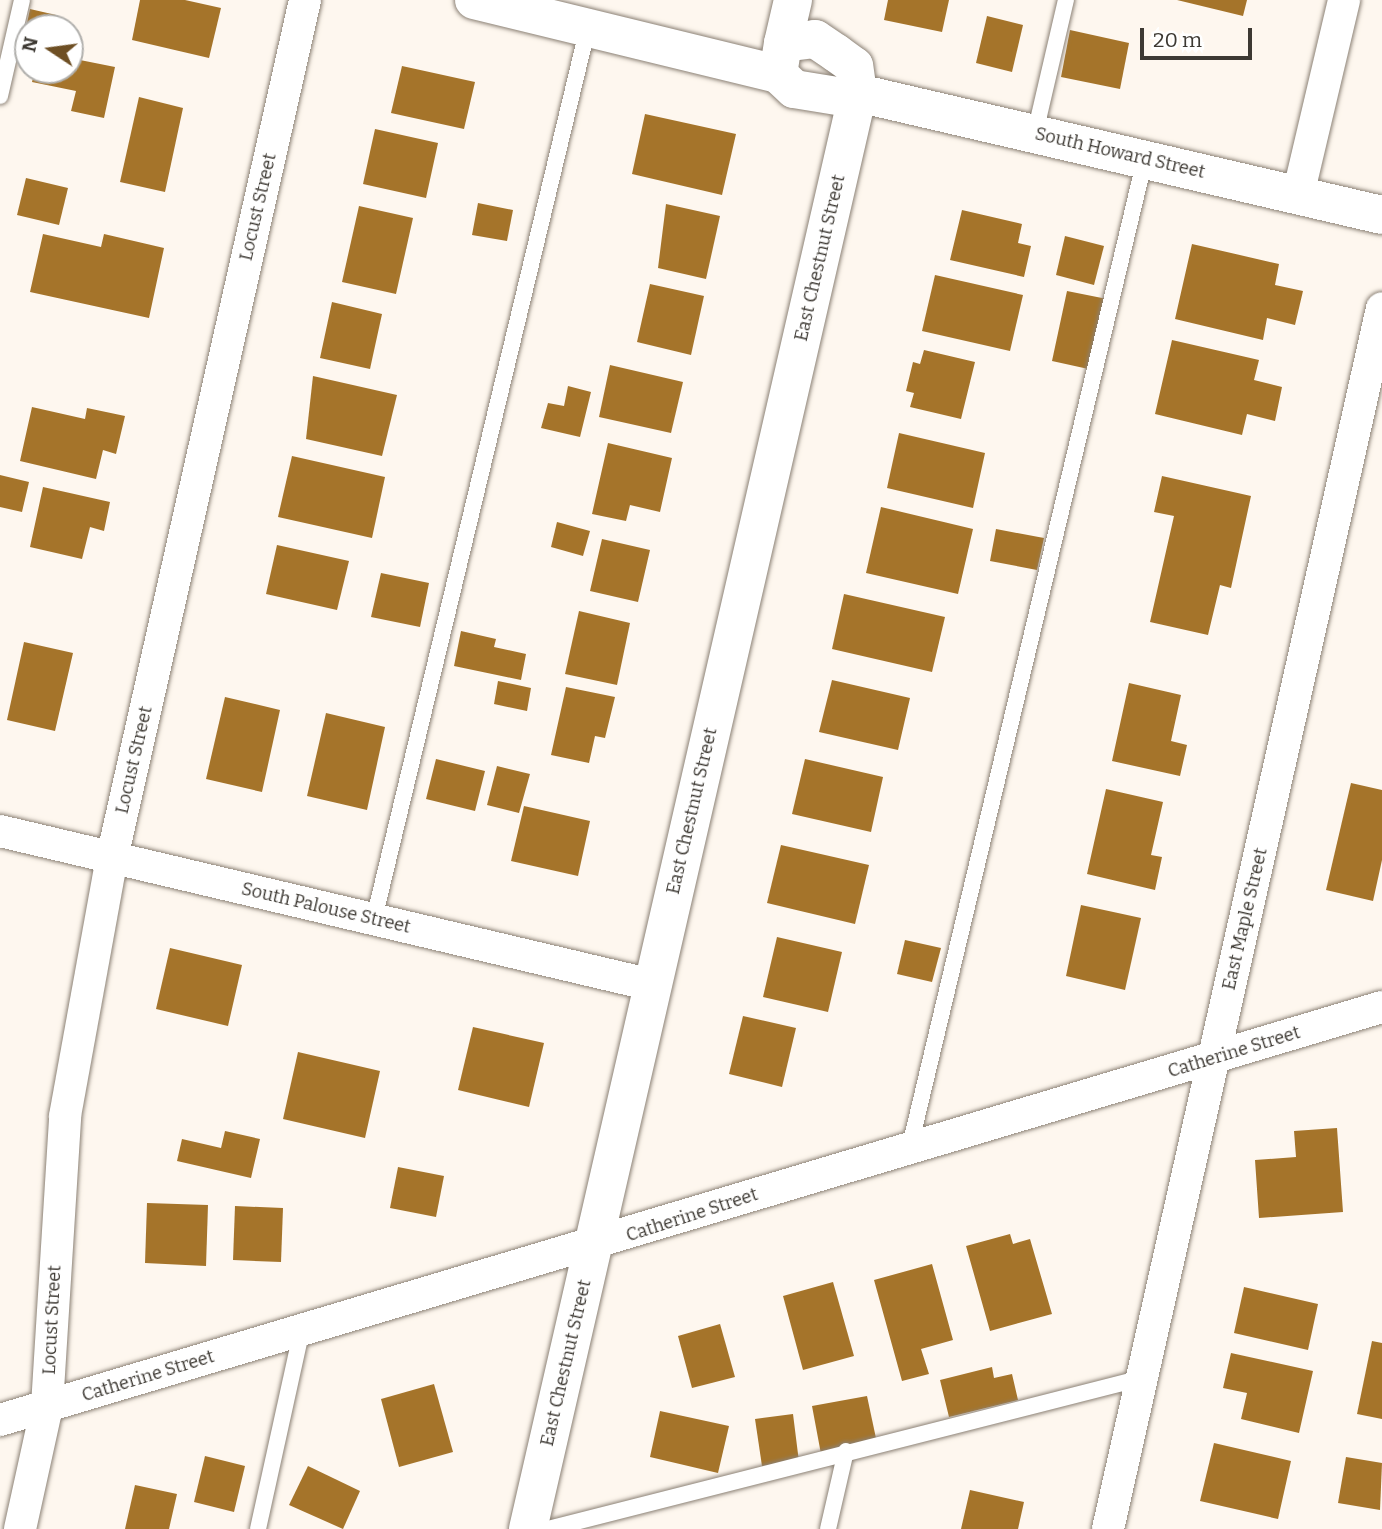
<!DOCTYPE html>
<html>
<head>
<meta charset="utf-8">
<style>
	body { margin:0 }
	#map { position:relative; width:1382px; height:1529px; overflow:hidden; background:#fef7ef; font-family:Bitter,serif }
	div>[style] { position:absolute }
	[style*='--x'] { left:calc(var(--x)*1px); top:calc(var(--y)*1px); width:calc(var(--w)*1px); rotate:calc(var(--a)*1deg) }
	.building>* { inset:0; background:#a5742a }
	.roads { filter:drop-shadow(0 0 2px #8b8175) drop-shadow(0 0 2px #8b8175) }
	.service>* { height:16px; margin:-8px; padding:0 8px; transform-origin:8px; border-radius:8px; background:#fff }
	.minor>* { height:32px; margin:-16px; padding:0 16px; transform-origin:16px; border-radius:16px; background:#fff }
	.tertiary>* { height:38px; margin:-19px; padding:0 19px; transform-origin:19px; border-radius:19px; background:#fff }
	.secondary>* { height:38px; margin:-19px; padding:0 19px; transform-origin:19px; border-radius:19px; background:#fff }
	span { translate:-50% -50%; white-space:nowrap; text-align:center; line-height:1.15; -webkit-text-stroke:7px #fff; paint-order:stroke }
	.street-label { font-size:18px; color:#3d3933 }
	.north { position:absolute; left:14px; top:14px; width:70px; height:70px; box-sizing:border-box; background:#fff; border:2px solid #b1b0ad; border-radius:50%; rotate:283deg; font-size:19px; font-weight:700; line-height:28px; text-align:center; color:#3d3933 }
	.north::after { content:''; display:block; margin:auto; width:24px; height:32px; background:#6e4f24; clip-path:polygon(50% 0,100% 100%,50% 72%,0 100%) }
	.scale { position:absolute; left:1140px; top:28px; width:112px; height:32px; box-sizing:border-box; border:4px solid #3d3933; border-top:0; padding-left:9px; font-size:21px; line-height:24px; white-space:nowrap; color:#3d3933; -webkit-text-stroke:5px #fff; paint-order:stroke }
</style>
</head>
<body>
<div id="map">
	<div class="building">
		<div style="clip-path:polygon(140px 0,185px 0,221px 8px,209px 58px,132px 40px)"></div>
		<div style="clip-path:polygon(888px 0,949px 0,942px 32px,884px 20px)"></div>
		<div style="clip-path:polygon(1177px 0,1247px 0,1243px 16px)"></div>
		<div style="clip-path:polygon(30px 9px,56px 15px,53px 28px,28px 28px,28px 48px,22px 46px)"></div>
		<div style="clip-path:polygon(987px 16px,1023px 25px,1012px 72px,976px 63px)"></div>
		<div style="clip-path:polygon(1070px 30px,1129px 43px,1120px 89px,1061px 77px)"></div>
		<div style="clip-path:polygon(70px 58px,115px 67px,104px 118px,71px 111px,76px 91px,32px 82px,35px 70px,70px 70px)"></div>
		<div style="clip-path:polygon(402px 66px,475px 82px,464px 129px,391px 113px)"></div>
		<div style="clip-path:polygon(139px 97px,183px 108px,165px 192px,120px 182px)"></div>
		<div style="clip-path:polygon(645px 114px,736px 134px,722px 195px,632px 174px)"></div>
		<div style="clip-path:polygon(375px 129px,438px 143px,426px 198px,363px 184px)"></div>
		<div style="clip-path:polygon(26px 178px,68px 188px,59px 225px,17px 215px)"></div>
		<div style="clip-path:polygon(478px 203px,513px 210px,507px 241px,472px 235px)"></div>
		<div style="clip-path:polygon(666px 204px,720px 216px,706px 279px,658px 268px)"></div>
		<div style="clip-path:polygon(359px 206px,413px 218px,396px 294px,342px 282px)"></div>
		<div style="clip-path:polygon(962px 210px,1022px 224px,1018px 243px,1031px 246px,1024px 277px,950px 260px)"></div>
		<div style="clip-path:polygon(43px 234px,101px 247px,104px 234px,164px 248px,149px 318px,30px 292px)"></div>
		<div style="clip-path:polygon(1065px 236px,1104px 246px,1094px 285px,1056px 275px)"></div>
		<div style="clip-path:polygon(1192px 244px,1279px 264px,1275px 285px,1303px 291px,1295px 325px,1267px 318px,1263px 340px,1175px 319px)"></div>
		<div style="clip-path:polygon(935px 275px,1023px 295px,1010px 351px,922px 331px)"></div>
		<div style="clip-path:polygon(650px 284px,704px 296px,691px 355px,637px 342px)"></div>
		<div style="clip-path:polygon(1067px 291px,1107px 299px,1093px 370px,1052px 361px)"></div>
		<div style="clip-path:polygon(332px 302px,382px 314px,370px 369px,320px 358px)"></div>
		<div style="clip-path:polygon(1172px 340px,1259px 360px,1254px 380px,1282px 387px,1275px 421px,1247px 414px,1242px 435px,1155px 414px)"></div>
		<div style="clip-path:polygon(924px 350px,975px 362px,961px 419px,910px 407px,914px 393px,906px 391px,913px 362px,920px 364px)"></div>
		<div style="clip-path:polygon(610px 365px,683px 382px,671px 433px,599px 417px)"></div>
		<div style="clip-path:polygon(313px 376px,397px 395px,382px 456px,306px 439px)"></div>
		<div style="clip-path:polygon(568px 386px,591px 392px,580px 437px,541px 428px,548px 403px,564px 406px)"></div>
		<div style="clip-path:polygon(32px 407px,85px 419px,87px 408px,125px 416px,116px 454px,103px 450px,96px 479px,20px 461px)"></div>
		<div style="clip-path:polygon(899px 433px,985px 453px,973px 508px,887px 488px)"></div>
		<div style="clip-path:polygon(608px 443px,672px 458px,660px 512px,630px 505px,626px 521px,592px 514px)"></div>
		<div style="clip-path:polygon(292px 456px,385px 477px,372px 538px,278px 517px)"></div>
		<div style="clip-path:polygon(0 475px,29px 482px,22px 512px,0 507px)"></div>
		<div style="clip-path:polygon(1162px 476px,1251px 496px,1231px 588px,1220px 585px,1208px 635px,1150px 622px,1174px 516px,1154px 512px)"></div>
		<div style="clip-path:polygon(43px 487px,110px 502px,104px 531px,90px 527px,82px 559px,30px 547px)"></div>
		<div style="clip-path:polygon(881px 507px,973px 529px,958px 594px,866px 573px)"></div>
		<div style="clip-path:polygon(557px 522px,590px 531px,583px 556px,551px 547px)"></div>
		<div style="clip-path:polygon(996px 529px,1044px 538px,1037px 570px,990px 561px)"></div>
		<div style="clip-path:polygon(602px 539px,650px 550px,638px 602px,590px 591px)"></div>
		<div style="clip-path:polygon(277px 545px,349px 561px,337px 610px,266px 594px)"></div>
		<div style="clip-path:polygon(381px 573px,429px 583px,420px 627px,371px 617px)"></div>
		<div style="clip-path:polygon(844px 594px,945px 617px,932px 672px,832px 649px)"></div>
		<div style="clip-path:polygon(579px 611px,630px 623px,617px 685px,565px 674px)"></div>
		<div style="clip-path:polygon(461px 631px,496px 639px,494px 647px,526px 654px,521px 680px,454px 666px)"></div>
		<div style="clip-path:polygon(24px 642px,73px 653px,55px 731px,7px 720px)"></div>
		<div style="clip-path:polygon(832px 680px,910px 698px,898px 750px,819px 732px)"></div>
		<div style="clip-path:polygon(498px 681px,531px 688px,527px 711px,494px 704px)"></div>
		<div style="clip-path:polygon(1129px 683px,1181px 695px,1171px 741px,1187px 745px,1180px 776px,1112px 761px)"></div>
		<div style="clip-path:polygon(566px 687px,615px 697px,605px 738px,595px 736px,589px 763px,551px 755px)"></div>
		<div style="clip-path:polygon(225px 697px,280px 710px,262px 792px,206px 779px)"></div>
		<div style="clip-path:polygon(326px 713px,385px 727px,367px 810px,307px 796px)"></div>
		<div style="clip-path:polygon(436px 759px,485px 771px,475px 811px,426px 799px)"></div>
		<div style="clip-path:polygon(805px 759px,883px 777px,871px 832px,792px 814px)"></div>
		<div style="clip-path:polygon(497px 766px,530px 774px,519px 813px,487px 805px)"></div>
		<div style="clip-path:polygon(1351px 783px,1382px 790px,1382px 860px,1373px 901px,1326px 890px)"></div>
		<div style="clip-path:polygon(1106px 789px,1163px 802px,1151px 855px,1162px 857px,1155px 890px,1087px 874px)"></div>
		<div style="clip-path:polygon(524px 806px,590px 821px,578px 876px,511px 861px)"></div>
		<div style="clip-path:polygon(781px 845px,869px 865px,855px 924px,767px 903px)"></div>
		<div style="clip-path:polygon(1081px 905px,1141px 918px,1125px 990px,1066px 976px)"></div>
		<div style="clip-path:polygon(777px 937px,842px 952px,828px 1012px,763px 997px)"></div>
		<div style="clip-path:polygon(905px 940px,941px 948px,932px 982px,897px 974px)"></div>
		<div style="clip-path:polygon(170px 948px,242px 965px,228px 1026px,156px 1009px)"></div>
		<div style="clip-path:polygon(743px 1016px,796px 1028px,782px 1087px,729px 1074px)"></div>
		<div style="clip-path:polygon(473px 1027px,544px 1043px,529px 1107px,458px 1090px)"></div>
		<div style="clip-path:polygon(298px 1052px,380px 1071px,365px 1138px,283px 1119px)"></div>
		<div style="clip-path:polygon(1337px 1128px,1343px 1212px,1259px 1218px,1255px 1160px,1296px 1157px,1294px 1131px)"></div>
		<div style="clip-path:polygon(225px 1131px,260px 1139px,251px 1178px,177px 1161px,182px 1139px,221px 1148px)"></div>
		<div style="clip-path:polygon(398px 1167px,444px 1176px,436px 1217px,390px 1208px)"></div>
		<div style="clip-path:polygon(147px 1203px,208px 1205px,206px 1266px,145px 1263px)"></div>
		<div style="clip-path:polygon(235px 1206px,283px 1208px,281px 1262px,233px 1260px)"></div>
		<div style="clip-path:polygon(1010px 1234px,1013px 1244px,1030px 1239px,1052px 1314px,990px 1331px,966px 1246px)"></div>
		<div style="clip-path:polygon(932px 1264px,953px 1340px,921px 1349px,929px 1374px,902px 1381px,874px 1280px)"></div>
		<div style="clip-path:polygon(833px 1282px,854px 1356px,803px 1370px,783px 1296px)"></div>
		<div style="clip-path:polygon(1244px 1287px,1318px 1304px,1308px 1350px,1234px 1333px)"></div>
		<div style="clip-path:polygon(720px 1324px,735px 1377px,692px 1388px,678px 1336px)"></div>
		<div style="clip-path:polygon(1372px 1341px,1382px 1343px,1382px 1419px,1357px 1414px)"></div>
		<div style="clip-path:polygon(1231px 1353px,1313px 1371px,1299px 1433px,1241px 1419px,1247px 1393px,1223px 1388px)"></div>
		<div style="clip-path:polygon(992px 1367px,994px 1378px,1012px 1374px,1018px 1400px,949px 1417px,940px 1380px)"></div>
		<div style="clip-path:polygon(434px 1384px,453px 1452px,399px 1467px,381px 1399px)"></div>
		<div style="clip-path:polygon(867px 1396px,877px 1443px,821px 1454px,812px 1406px)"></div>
		<div style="clip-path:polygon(660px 1411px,729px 1426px,718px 1473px,650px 1457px)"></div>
		<div style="clip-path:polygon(793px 1414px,799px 1462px,762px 1466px,755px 1419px)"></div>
		<div style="clip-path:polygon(1214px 1443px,1291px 1461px,1278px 1519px,1200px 1501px)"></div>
		<div style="clip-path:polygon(205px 1456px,245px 1466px,234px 1512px,194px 1502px)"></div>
		<div style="clip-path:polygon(1346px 1457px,1382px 1463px,1380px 1510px,1338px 1503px)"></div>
		<div style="clip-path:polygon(308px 1466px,360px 1491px,343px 1529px,289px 1505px)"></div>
		<div style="clip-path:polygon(135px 1485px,177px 1494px,169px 1529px,125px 1529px)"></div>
		<div style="clip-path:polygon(970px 1490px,1024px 1502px,1018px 1529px,961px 1529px)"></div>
	</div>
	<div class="roads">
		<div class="service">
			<div style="--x:0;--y:96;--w:98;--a:-77.1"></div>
			<div style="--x:1035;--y:133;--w:137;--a:-76.9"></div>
			<div style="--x:374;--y:919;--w:917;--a:-76.51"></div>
			<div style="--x:910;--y:1146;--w:1015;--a:-76.61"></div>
			<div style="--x:258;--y:1529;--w:205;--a:-77.6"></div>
			<div style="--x:548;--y:1529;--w:613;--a:-14.26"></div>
			<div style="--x:828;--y:1529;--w:80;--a:-77"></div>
		</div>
		<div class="minor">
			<div style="--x:1298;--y:195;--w:200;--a:-76.7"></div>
			<div style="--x:0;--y:831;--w:670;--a:13.29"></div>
			<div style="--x:0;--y:1420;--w:1442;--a:-16.64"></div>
			<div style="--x:20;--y:1529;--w:126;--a:-77.6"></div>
			<div style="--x:47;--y:1406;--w:291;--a:-86.4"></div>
			<div style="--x:65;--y:1116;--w:262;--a:-79.7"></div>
			<div style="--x:112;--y:858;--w:879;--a:-77.32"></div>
			<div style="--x:1108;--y:1529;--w:1251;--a:-77.35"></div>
		</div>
		<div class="tertiary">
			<div style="--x:783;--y:43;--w:44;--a:-76.9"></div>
		</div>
		<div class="secondary">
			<div style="--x:474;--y:0;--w:313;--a:13.7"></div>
			<div style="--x:858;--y:93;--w:538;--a:13.11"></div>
			<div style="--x:528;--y:1529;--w:1473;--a:-77.06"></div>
			<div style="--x:858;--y:93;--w:27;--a:-98"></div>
			<div style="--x:854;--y:66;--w:22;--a:-144"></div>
			<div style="--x:836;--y:53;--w:25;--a:-146"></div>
			<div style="--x:815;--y:39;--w:32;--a:173"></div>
			<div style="--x:783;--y:43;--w:31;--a:99"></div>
			<div style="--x:778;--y:74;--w:22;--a:43"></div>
			<div style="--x:794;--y:89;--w:56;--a:9.3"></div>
			<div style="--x:849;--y:98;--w:10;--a:-29"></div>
		</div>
	</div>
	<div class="street-label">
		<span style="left:1120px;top:153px;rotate:13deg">South Howard Street</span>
		<span style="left:258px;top:207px;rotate:-77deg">Locust Street</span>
		<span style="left:820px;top:258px;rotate:-77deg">East Chestnut Street</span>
		<span style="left:134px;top:760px;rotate:-77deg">Locust Street</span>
		<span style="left:692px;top:811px;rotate:-77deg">East Chestnut Street</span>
		<span style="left:326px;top:908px;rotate:13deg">South Palouse Street</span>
		<span style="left:1245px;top:919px;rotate:-77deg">East Maple Street</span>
		<span style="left:1234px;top:1052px;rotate:-17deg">Catherine Street</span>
		<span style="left:692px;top:1215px;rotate:-18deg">Catherine Street</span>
		<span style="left:52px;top:1320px;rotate:-87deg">Locust Street</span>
		<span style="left:566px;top:1363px;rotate:-77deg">East Chestnut Street</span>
		<span style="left:148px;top:1376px;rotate:-17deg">Catherine Street</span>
	</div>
	<div class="north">N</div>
	<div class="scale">20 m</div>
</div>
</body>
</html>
